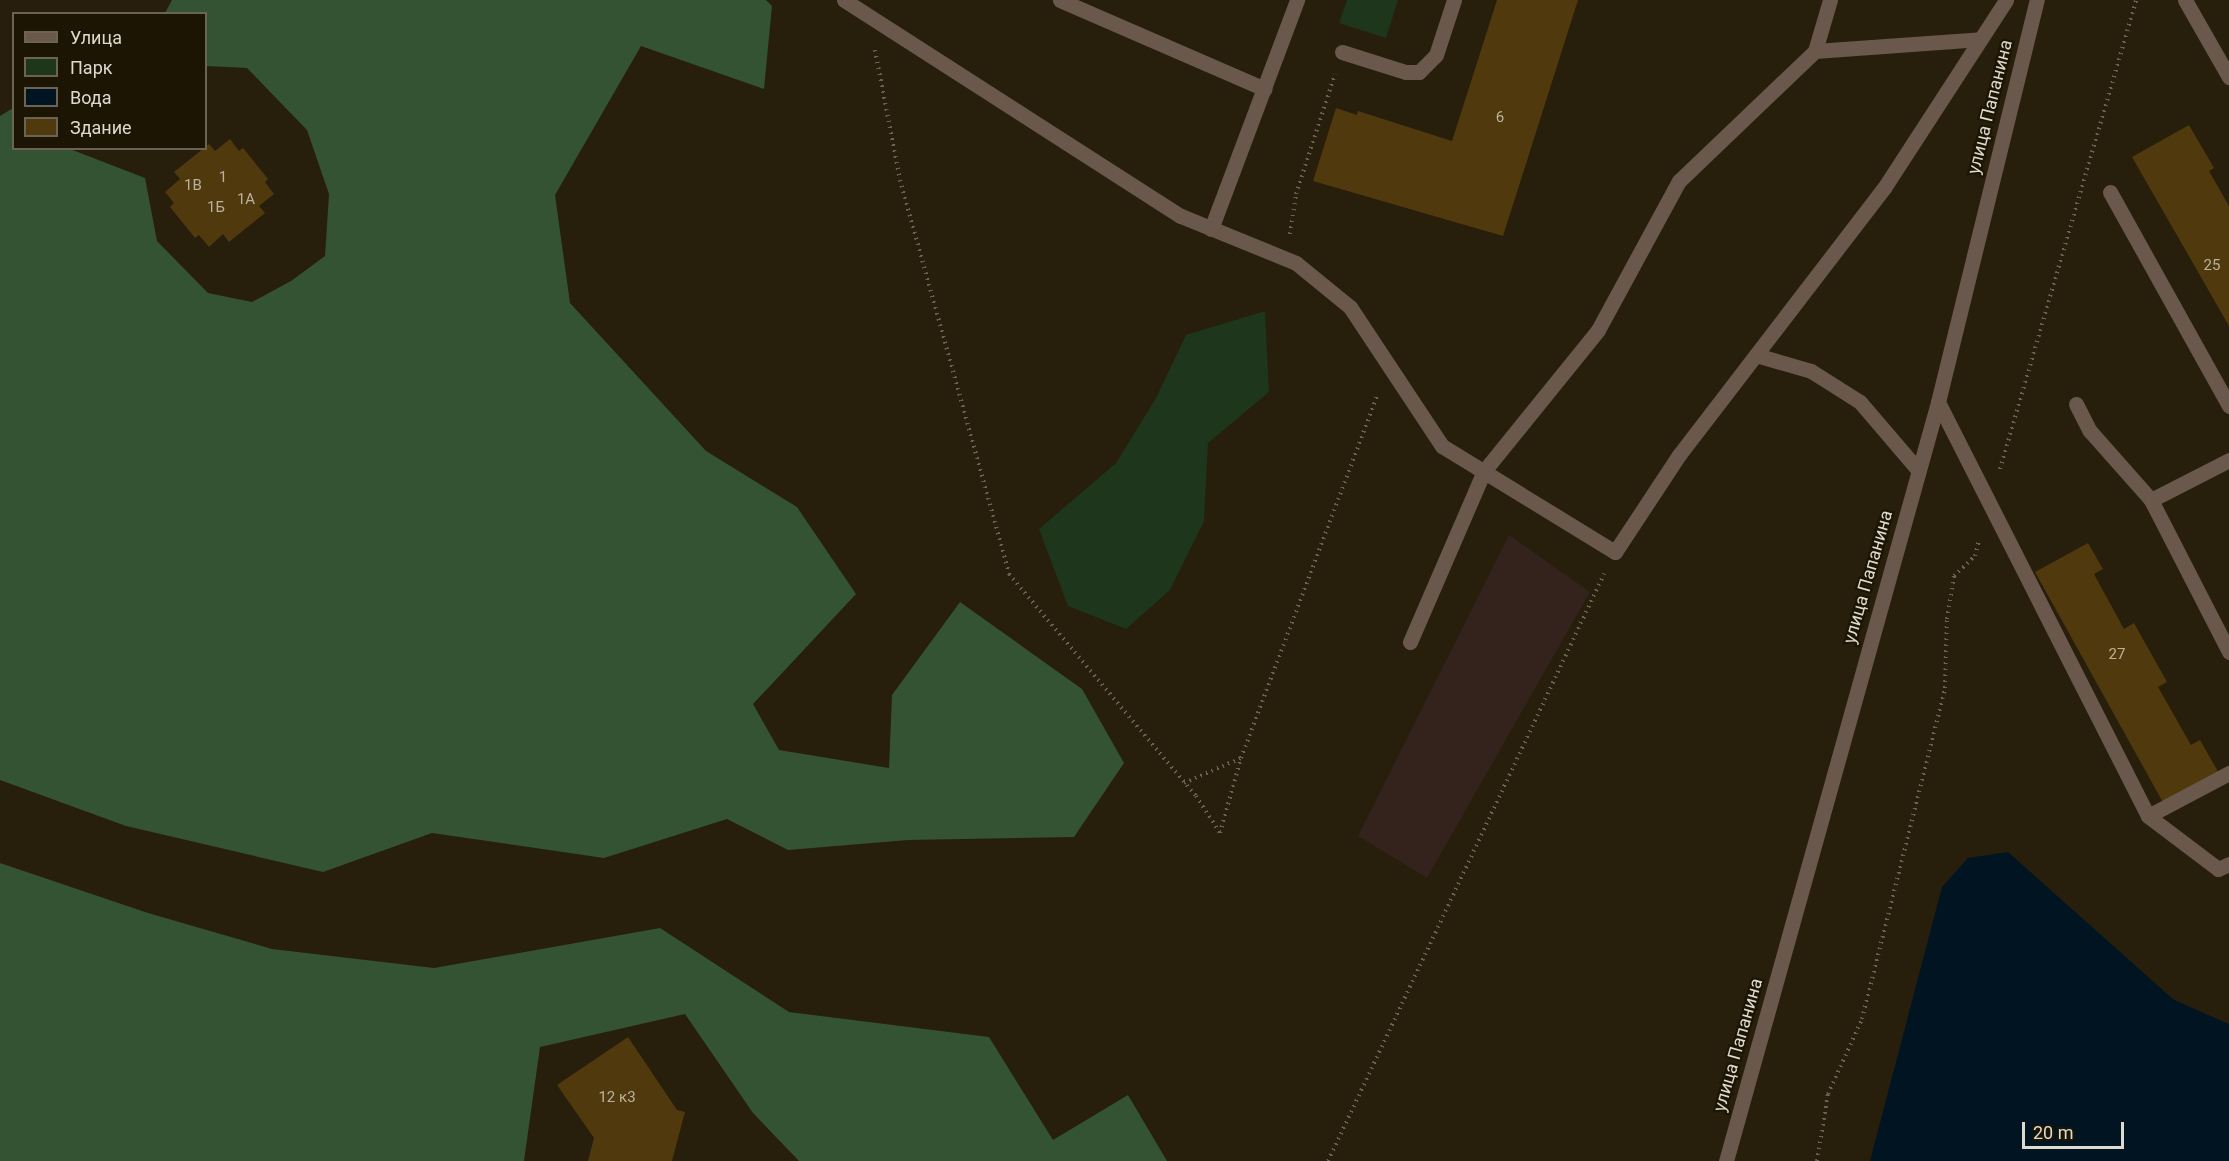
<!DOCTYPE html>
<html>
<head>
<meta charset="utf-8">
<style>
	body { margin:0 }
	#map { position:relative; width:2229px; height:1161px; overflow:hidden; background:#271e0c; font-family:Roboto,sans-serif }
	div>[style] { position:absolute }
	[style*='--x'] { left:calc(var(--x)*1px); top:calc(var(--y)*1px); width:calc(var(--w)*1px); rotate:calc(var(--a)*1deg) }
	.industrial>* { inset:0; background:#34221d }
	.green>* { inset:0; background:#1d361c }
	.forest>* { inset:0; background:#335332 }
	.water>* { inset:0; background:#011422 }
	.building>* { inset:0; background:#50390d }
	.path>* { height:4px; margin-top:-2px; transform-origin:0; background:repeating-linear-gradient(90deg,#6a6253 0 1.5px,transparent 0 6px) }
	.minor>* { height:15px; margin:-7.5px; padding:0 7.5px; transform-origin:7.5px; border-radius:7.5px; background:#69584b }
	span { translate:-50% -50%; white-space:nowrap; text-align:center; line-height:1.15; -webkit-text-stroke:4.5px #1d1504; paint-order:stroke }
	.number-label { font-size:15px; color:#bbb29e }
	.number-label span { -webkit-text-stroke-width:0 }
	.street-label { font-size:18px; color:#dfdacf }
	.legend { position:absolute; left:12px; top:12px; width:195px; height:138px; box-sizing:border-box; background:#1d1504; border:2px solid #6b6455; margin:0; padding:8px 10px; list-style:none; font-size:18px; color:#dfdacf }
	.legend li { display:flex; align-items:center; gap:12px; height:30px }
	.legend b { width:30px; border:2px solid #6b6455 }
	.scale { position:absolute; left:2022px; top:1122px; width:102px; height:27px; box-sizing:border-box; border:3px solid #dfdacf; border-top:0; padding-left:8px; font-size:18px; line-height:21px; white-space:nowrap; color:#dfdacf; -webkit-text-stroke:4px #1d1504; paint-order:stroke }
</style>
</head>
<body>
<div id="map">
	<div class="industrial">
		<div style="clip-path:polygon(1509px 535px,1590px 592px,1427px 878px,1358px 836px)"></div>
	</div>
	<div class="green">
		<div style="clip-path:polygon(1347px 0,1398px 0,1386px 38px,1339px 23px)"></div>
		<div style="clip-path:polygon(1265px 311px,1269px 392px,1208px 443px,1204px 521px,1170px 590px,1126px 629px,1068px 606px,1039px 529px,1116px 463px,1156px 398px,1186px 335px)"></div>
	</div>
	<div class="forest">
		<div style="clip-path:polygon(172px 0,766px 0,772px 6px,764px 89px,641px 46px,555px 195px,570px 303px,706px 451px,797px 507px,856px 594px,753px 704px,779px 750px,889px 768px,892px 695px,960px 602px,1082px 689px,1124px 763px,1074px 837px,908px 840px,788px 850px,727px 819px,604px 858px,432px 833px,323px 872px,126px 826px,0 780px,0 116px,13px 108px,14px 148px,70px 149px,145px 178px,157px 241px,208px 293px,252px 302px,291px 281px,325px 256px,329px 194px,307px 130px,247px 68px,206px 66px,206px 14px,165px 13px)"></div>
		<div style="clip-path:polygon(0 863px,148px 913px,272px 949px,434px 968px,660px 928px,789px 1012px,989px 1037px,1053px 1140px,1128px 1095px,1167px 1161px,799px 1161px,753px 1113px,685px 1014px,540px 1047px,524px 1161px,0 1161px)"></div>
	</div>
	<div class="water">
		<div style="clip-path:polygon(2008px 852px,2174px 1000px,2229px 1024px,2229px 1161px,1870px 1161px,1942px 887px,1968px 858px)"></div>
	</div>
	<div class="building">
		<div style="clip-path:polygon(1497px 0,1578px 0,1503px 236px,1313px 181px,1336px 108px,1357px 115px,1358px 111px,1452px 141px)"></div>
		<div style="clip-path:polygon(2189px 125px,2214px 168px,2209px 171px,2229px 206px,2229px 326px,2132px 157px)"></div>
		<div style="clip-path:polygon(230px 139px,239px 151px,243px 148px,268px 179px,265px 182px,274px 194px,259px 206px,265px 213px,229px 242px,223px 234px,209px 247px,199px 235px,195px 238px,170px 207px,174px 203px,165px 192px,180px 179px,174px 172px,209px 144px,215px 151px)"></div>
		<div style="clip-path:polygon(2088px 543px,2103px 569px,2094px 574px,2124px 629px,2134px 623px,2167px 682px,2158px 687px,2191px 745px,2200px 740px,2220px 775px,2165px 806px,2035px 572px)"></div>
		<div style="clip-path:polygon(628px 1037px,677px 1110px,685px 1112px,672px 1161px,588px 1161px,594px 1138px,557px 1085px)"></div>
	</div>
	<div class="path">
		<div style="--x:875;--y:50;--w:132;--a:79.1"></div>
		<div style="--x:900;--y:180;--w:409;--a:74.5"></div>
		<div style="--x:1009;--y:574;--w:290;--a:49.9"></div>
		<div style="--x:1196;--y:796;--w:44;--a:57"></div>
		<div style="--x:1290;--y:234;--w:40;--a:-81.5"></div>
		<div style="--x:1296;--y:194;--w:126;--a:-72"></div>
		<div style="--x:2000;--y:469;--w:488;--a:-73.8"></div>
		<div style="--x:1184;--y:783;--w:62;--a:-23.7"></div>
		<div style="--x:1220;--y:833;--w:78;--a:-74.4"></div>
		<div style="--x:1241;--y:758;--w:389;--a:-69.4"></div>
		<div style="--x:1328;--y:1161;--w:649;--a:-64.82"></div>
		<div style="--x:1817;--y:1161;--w:68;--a:-80.7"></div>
		<div style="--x:1828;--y:1094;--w:82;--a:-65.6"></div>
		<div style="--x:1862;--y:1019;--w:341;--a:-75.9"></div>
		<div style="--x:1945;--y:688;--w:69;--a:-88.3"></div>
		<div style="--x:1947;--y:619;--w:44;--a:-80.8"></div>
		<div style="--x:1954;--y:576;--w:29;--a:-44"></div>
		<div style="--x:1975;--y:556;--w:16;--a:-76"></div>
	</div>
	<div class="minor">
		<div style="--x:844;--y:0;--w:400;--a:32.7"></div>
		<div style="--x:1181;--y:216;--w:124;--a:22.2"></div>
		<div style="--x:1296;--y:263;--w:70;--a:39.2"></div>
		<div style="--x:1350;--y:307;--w:167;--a:56.5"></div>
		<div style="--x:1442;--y:446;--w:203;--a:31.5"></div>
		<div style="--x:1615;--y:552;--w:116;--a:-56.6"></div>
		<div style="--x:1679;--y:455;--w:337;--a:-52.5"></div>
		<div style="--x:1884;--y:188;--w:224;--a:-57"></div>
		<div style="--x:1060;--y:0;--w:223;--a:23.5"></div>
		<div style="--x:1830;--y:0;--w:53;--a:106.4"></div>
		<div style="--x:1815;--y:51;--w:166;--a:-4.1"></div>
		<div style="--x:2185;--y:0;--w:89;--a:60.3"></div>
		<div style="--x:1342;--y:52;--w:67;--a:17.4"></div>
		<div style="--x:1406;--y:72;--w:13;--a:0"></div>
		<div style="--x:1419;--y:72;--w:24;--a:-45"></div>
		<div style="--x:1436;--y:55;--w:58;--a:-71.9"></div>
		<div style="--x:2110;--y:192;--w:245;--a:60.9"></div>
		<div style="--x:1211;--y:229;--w:245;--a:-69.4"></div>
		<div style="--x:1756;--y:355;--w:57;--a:16.2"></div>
		<div style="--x:1811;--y:371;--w:58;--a:32.3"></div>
		<div style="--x:1860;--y:402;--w:89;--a:49.5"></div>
		<div style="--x:1938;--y:402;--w:464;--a:63.1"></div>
		<div style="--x:2148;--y:816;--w:88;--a:37.1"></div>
		<div style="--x:2218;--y:869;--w:12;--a:-24"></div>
		<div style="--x:2076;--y:404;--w:30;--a:63"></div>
		<div style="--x:2090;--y:431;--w:92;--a:48.5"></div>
		<div style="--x:2151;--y:500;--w:171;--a:62.8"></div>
		<div style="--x:2151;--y:500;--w:88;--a:-27.1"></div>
		<div style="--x:1410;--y:642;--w:186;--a:-66.6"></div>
		<div style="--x:1484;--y:471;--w:181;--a:-51"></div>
		<div style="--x:1598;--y:330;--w:170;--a:-61.5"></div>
		<div style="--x:1679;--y:181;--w:188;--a:-43.7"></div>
		<div style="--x:2148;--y:816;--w:92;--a:-28"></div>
		<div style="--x:1726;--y:1161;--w:788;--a:-74.39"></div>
		<div style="--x:1938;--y:402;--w:414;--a:-76.2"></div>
	</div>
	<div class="number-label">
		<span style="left:1500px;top:118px">6</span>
		<span style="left:223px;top:178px">1</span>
		<span style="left:193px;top:186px">1В</span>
		<span style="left:246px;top:200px">1А</span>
		<span style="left:216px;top:208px">1Б</span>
		<span style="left:2212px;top:266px">25</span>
		<span style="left:2117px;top:655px">27</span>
		<span style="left:617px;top:1098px">12 к3</span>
	</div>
	<div class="street-label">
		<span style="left:1990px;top:107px;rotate:-76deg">улица Папанина</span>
		<span style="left:1868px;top:577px;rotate:-74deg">улица Папанина</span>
		<span style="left:1738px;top:1045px;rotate:-74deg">улица Папанина</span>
	</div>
	<ul class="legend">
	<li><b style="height:8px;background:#69584b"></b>Улица</li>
	<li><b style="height:16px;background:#1d361c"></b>Парк</li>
	<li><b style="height:16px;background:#011422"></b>Вода</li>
	<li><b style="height:16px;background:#50390d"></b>Здание</li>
	</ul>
	<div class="scale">20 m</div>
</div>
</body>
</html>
